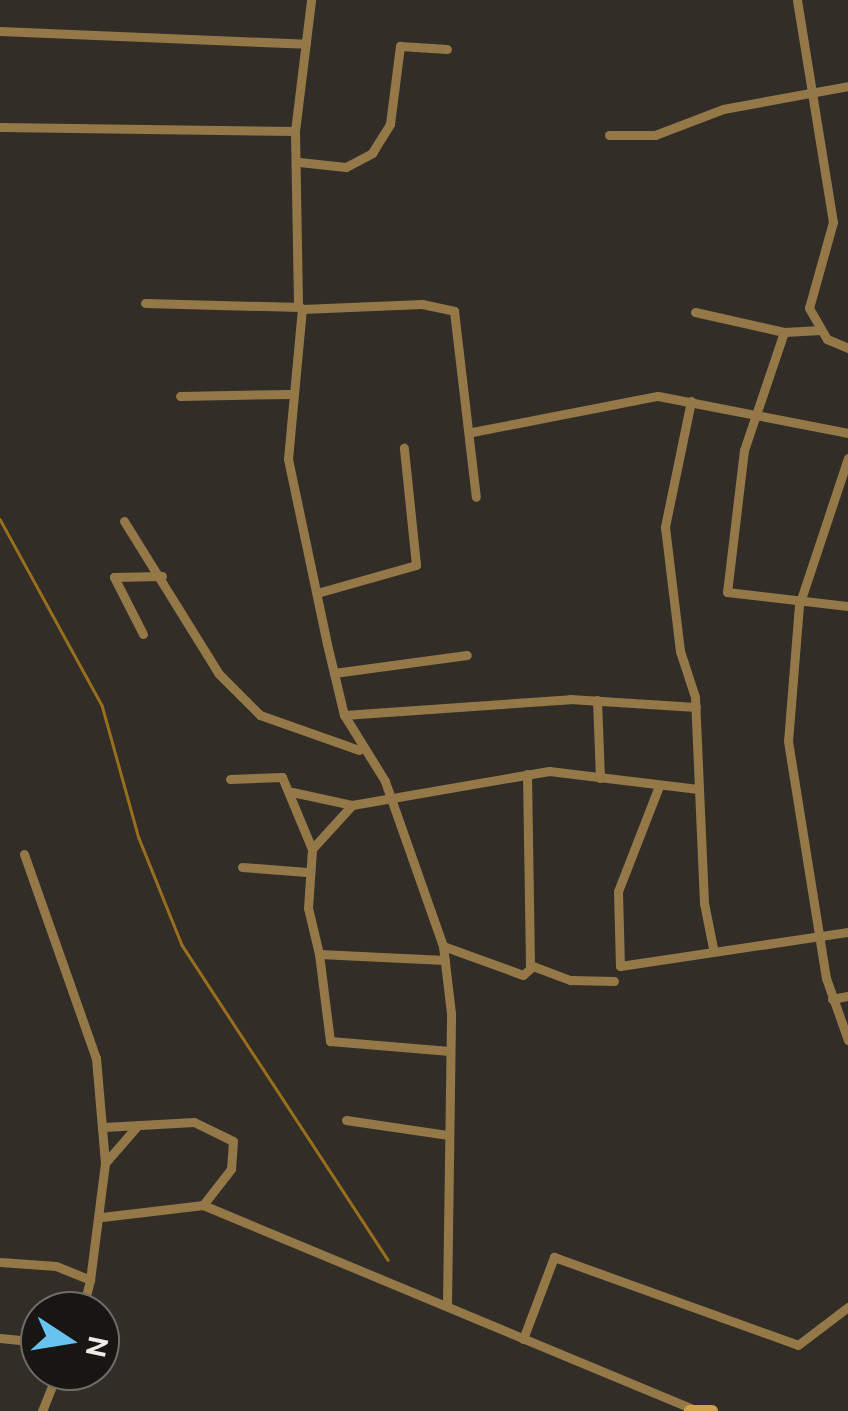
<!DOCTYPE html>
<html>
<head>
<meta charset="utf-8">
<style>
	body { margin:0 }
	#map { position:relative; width:848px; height:1411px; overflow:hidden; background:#322e27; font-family:Ubuntu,sans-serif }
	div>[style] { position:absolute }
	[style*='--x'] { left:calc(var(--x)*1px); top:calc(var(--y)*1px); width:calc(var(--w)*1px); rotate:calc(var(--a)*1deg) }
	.stream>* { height:2.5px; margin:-1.25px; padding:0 1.25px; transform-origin:1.25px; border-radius:1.25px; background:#986f1c }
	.street>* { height:9px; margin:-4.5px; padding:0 4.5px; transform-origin:4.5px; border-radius:4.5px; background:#957847 }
	.secondary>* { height:12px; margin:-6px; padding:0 6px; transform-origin:6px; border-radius:6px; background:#cfa14e }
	span { translate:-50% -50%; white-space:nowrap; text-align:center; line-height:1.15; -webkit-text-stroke:10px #181613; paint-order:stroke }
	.north { position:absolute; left:20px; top:1291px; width:100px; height:100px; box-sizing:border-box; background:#181613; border:2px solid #6e6b68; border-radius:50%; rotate:102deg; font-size:28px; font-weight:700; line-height:40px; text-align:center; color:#eeebe7 }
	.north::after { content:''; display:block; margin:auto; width:35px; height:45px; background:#66c4ef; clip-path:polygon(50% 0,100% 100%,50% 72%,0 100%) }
</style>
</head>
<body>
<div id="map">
	<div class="stream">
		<div style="--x:0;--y:519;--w:212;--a:61.3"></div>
		<div style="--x:102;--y:705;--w:138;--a:74.5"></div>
		<div style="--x:139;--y:838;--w:115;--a:68.1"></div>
		<div style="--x:182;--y:945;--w:376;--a:56.8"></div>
	</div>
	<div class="street">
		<div style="--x:797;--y:0;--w:225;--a:80.8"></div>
		<div style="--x:833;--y:222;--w:89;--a:105.6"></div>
		<div style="--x:809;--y:308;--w:36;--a:60"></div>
		<div style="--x:827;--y:339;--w:23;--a:23"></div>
		<div style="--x:0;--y:31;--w:306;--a:2.4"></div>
		<div style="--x:0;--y:127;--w:295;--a:0.8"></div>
		<div style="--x:609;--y:135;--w:46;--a:0"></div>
		<div style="--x:655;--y:135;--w:73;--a:-20.9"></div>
		<div style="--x:723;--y:109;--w:127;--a:-10.4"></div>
		<div style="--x:299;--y:162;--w:47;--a:6.1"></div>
		<div style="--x:346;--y:167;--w:30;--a:-28"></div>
		<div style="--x:372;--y:153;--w:34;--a:-58"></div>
		<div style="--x:390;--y:124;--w:79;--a:-82.7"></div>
		<div style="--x:400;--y:46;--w:47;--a:3.7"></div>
		<div style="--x:145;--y:303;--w:155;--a:1.5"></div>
		<div style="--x:298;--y:304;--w:173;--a:-91"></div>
		<div style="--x:295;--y:131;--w:132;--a:-83"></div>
		<div style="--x:695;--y:312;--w:91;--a:12.7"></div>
		<div style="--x:784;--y:332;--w:37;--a:-3"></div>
		<div style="--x:784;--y:332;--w:125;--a:108.7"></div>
		<div style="--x:744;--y:450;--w:143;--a:96.8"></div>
		<div style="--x:727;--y:592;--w:122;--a:6.6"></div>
		<div style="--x:180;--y:396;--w:109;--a:-1.1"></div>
		<div style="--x:691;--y:401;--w:129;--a:101.7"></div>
		<div style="--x:665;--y:527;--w:125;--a:83.1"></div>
		<div style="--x:680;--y:651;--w:48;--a:71.9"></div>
		<div style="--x:695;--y:697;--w:206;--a:87.5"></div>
		<div style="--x:704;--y:903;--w:46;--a:78.7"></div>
		<div style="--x:472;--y:432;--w:189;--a:-11"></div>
		<div style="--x:658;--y:396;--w:194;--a:11"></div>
		<div style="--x:848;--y:458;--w:155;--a:108.4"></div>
		<div style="--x:799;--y:605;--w:136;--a:94.6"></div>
		<div style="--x:788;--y:741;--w:240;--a:80.9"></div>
		<div style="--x:826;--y:978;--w:66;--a:70.5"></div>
		<div style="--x:124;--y:521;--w:180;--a:58.2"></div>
		<div style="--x:219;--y:674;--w:58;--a:45"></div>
		<div style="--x:260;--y:715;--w:105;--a:19.5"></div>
		<div style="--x:317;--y:593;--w:103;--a:-15.8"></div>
		<div style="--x:416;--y:565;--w:118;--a:-95.9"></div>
		<div style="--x:143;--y:634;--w:64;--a:-117"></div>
		<div style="--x:114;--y:577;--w:48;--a:-1.2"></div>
		<div style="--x:334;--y:673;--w:134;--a:-7.7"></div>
		<div style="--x:597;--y:700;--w:78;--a:87.8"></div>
		<div style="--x:344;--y:715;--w:227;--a:-4"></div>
		<div style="--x:570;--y:699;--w:126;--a:3.6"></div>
		<div style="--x:527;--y:774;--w:191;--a:89.1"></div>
		<div style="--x:530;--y:965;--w:43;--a:20.6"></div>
		<div style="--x:570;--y:980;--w:44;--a:1.3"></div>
		<div style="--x:230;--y:779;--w:52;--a:-2.2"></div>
		<div style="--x:282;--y:777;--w:78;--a:67.4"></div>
		<div style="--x:659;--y:786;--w:113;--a:111.3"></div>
		<div style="--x:618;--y:891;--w:75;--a:88.5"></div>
		<div style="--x:620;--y:966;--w:231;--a:-8.5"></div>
		<div style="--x:292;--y:792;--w:61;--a:12.2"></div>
		<div style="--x:24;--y:854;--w:216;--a:70.6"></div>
		<div style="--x:96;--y:1058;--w:105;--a:85.1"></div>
		<div style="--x:105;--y:1163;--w:118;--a:97.3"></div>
		<div style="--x:242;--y:867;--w:65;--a:4.4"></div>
		<div style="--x:443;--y:946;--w:85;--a:19.9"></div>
		<div style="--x:523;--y:975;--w:12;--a:-42"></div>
		<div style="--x:319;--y:954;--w:88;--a:82.8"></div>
		<div style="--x:330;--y:1041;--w:120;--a:4.8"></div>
		<div style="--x:445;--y:960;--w:126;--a:-177.3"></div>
		<div style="--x:319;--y:954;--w:47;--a:-103.4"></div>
		<div style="--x:308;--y:908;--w:59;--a:-86.1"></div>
		<div style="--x:312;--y:849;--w:59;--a:-47.7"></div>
		<div style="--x:352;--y:805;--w:200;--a:-9.8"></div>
		<div style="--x:549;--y:771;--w:150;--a:6.9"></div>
		<div style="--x:832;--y:999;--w:16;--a:-11"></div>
		<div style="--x:346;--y:1120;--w:102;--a:8.4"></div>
		<div style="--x:104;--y:1127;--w:90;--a:-3.2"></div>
		<div style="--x:194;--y:1122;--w:43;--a:26"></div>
		<div style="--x:233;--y:1141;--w:28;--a:94"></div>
		<div style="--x:231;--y:1169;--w:46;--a:127.9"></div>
		<div style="--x:105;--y:1163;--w:50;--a:-49"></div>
		<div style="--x:102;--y:1217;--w:102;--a:-6.8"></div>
		<div style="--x:203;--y:1205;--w:531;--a:22.6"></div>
		<div style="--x:0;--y:1262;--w:56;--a:4.1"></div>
		<div style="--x:56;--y:1266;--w:37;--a:22"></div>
		<div style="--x:90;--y:1280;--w:32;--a:104"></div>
		<div style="--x:447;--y:1305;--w:292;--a:-89.2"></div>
		<div style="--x:451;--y:1013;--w:67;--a:-96.8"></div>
		<div style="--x:443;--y:946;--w:175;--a:-109.4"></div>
		<div style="--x:385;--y:781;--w:78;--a:-121.8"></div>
		<div style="--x:344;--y:715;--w:73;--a:-103.5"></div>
		<div style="--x:327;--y:644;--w:189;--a:-101.9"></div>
		<div style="--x:288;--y:459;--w:151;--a:-84.7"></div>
		<div style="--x:302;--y:309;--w:120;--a:-2.4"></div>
		<div style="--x:422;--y:304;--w:33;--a:12"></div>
		<div style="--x:454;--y:311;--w:187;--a:83.3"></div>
		<div style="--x:0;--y:1338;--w:40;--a:5.7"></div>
		<div style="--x:523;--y:1339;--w:88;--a:-69.3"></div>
		<div style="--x:554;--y:1257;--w:259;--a:19.8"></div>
		<div style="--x:798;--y:1345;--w:63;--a:-37.2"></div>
		<div style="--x:42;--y:1411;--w:43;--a:-68.2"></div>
	</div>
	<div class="secondary">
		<div style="--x:690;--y:1411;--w:22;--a:0"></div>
	</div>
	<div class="north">N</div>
</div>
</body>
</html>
